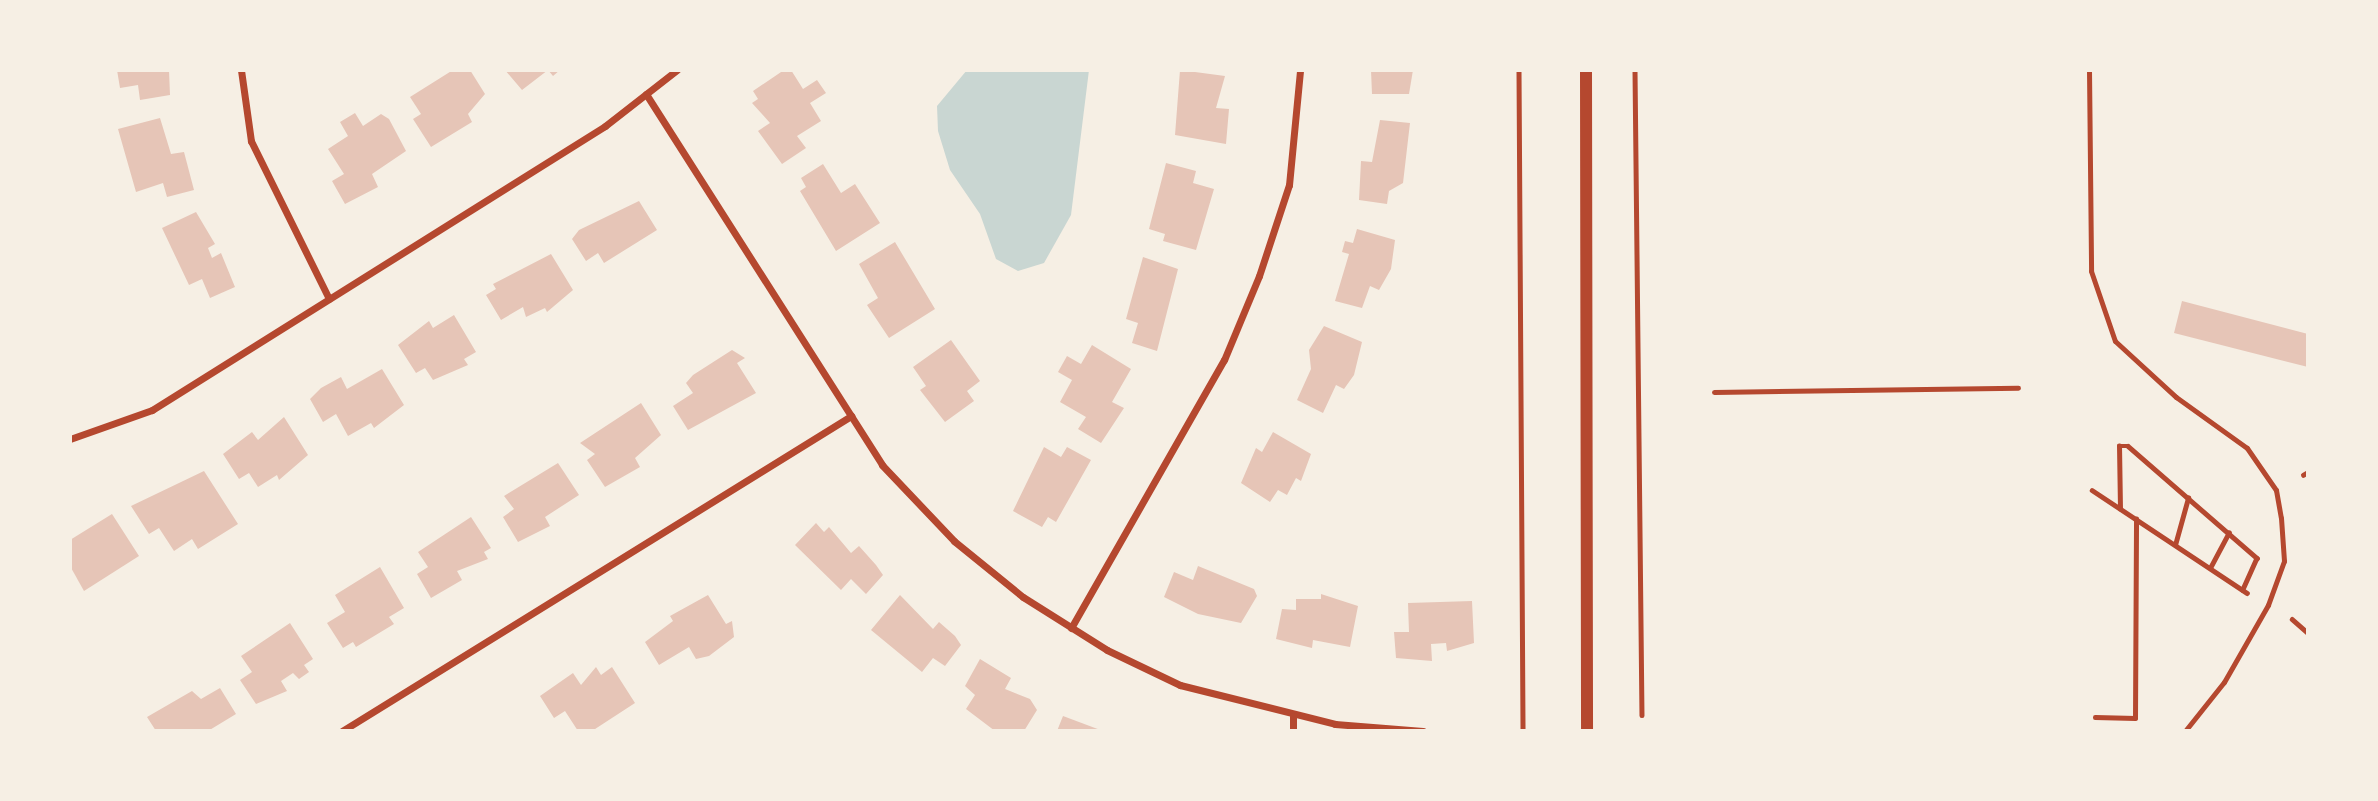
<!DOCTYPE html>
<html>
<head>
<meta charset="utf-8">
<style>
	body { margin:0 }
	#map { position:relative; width:2378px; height:801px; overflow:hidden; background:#f6efe4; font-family:"Varela Round",sans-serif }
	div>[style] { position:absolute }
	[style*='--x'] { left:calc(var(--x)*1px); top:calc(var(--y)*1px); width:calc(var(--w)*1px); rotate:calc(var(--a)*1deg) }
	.water>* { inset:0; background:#c9d6d2 }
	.building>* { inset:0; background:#e6c5b7 }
	.path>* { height:4.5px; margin:-2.25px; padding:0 2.25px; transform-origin:2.25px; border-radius:2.25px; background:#b5482f }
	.service>* { height:5px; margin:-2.5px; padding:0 2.5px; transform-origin:2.5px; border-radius:2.5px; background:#b5482f }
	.minor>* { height:7px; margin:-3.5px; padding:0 3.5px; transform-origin:3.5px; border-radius:3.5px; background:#b5482f }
	.tertiary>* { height:12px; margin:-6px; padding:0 6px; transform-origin:6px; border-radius:6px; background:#b5482f }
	span { translate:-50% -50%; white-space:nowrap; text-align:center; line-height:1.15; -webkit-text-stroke:7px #f6efe4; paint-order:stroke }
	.frame { position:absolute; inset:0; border:72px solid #f6efe4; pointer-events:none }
</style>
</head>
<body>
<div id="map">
	<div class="water">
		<div style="clip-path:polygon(967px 70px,1089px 70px,1071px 215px,1044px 263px,1018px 271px,996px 259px,980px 214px,950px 170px,938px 131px,937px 106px)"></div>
	</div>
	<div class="building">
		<div style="clip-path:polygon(117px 70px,169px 70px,170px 95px,140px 100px,138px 85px,120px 88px)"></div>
		<div style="clip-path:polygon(453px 70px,470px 70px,485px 94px,468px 114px,472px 122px,431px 147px,413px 119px,421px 114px,410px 97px)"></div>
		<div style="clip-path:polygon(505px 70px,560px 70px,553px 76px,548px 70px,522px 90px)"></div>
		<div style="clip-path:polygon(784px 70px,791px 70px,803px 89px,817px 80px,826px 93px,810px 103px,821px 121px,797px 136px,806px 148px,782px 164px,758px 131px,770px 123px,752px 103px,758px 99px,753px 91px)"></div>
		<div style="clip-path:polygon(1180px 70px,1225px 76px,1216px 108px,1229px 109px,1226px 144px,1175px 135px)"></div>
		<div style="clip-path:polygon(1371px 70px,1413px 70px,1409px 94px,1372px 94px)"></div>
		<div style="clip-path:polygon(355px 113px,363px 126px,381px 114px,389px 119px,406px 151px,372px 174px,378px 187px,345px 204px,332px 181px,344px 174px,328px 149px,348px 136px,340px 122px)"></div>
		<div style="clip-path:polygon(160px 118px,171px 154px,184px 152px,194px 190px,167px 197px,163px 183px,136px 192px,118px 129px)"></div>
		<div style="clip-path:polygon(1380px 120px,1410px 123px,1403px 183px,1389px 191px,1387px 204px,1359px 200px,1361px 161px,1372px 162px)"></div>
		<div style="clip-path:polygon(1166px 163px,1196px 171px,1193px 183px,1214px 189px,1196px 250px,1163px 241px,1165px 234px,1149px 229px)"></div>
		<div style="clip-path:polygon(823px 164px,841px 193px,855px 184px,880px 223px,836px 251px,800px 191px,806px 187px,801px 178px)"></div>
		<div style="clip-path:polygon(639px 201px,657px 230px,604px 263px,598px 253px,586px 261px,572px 239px,579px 230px)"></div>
		<div style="clip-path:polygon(196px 212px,215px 244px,208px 248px,212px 258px,221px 253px,235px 287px,210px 298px,202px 279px,189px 285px,162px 228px)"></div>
		<div style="clip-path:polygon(1357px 229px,1395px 240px,1391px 269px,1379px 290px,1370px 286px,1362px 308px,1335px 301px,1349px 254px,1342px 252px,1345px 241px,1353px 243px)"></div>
		<div style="clip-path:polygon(895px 242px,935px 309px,889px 338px,867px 305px,878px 298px,859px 264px)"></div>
		<div style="clip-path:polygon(551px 254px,573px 290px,547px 312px,545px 308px,526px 317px,523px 307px,501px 320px,486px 295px,496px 289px,493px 284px)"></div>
		<div style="clip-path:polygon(1143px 257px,1178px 269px,1157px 351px,1132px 343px,1138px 323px,1126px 319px)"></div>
		<div style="clip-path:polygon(2182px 301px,2308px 334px,2308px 367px,2174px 333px)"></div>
		<div style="clip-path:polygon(454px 315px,476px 352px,464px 359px,468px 365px,433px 380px,425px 368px,416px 373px,398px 345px,429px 321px,433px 328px)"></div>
		<div style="clip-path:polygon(1324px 326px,1362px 342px,1354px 375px,1344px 389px,1336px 385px,1323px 413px,1297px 400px,1311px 369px,1309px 350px)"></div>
		<div style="clip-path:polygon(951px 340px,980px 381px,967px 391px,974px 401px,945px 422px,920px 390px,926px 386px,913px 367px)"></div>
		<div style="clip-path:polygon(1092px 345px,1131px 369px,1112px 402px,1124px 408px,1101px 443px,1078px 429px,1086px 417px,1060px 402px,1072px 380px,1058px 372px,1067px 356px,1081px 364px)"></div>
		<div style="clip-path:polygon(732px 350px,745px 358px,737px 363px,756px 393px,688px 430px,673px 406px,693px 393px,686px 383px,693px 375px)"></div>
		<div style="clip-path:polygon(382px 369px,404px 405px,374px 428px,371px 423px,348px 436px,336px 414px,323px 422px,310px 399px,321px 388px,341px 377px,347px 389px)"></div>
		<div style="clip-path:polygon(641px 403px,661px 435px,635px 458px,640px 467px,605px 487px,587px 460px,595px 454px,580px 443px)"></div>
		<div style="clip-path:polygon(284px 417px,308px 455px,279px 480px,277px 475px,258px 487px,249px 473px,239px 479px,223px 454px,252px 432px,258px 440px)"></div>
		<div style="clip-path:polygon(1273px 432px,1311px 454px,1301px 481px,1296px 478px,1287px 495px,1278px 490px,1270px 502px,1241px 483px,1256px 448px,1262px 452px)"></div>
		<div style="clip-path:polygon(1044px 447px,1061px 457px,1067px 447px,1091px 460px,1056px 522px,1048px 517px,1042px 527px,1013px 511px)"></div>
		<div style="clip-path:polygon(558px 463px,579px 495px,545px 517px,550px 526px,518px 542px,503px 517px,514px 509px,504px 496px)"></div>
		<div style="clip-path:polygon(204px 471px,238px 524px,198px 549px,192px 539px,174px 551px,159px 528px,149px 534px,131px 506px)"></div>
		<div style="clip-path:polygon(112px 514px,139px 556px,84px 591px,70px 566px,70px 540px)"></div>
		<div style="clip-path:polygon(471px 517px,491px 548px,484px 552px,488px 559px,457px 571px,462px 580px,431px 598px,417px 574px,428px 567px,418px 552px)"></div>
		<div style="clip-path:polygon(816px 523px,824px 532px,829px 527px,851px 553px,859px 546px,876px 565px,883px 575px,866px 594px,851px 579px,841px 590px,795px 545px)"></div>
		<div style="clip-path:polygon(1198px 566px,1254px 589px,1257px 596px,1241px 623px,1198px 614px,1164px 597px,1174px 572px,1193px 580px)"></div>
		<div style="clip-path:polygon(380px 567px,404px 608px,389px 617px,394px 624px,356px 647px,353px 642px,343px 648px,327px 623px,345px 612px,335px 595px)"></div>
		<div style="clip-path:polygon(1321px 594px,1358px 606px,1350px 647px,1313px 640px,1312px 648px,1276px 639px,1282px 609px,1296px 610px,1296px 599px,1321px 599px)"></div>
		<div style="clip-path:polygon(708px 595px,726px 624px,732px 621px,734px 637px,709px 656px,696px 659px,689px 647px,659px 665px,645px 642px,673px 621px,670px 616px)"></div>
		<div style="clip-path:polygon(900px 595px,933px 629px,939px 622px,955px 636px,961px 645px,945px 666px,933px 658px,922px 672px,871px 630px)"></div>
		<div style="clip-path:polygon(1472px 601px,1474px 643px,1447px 651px,1446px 643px,1431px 644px,1432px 661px,1396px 658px,1394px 632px,1409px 632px,1408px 603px)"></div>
		<div style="clip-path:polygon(290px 623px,313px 659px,304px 665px,309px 672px,299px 679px,293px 673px,281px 681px,287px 691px,256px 704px,240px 680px,252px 672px,241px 656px)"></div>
		<div style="clip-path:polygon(980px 659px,1011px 678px,1005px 689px,1030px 699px,1037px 710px,1024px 731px,995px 731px,966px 709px,975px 695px,965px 686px)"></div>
		<div style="clip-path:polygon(596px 667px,601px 675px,612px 667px,635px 703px,592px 731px,578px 731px,565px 711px,554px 718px,540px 696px,573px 673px,581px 685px)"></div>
		<div style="clip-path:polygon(220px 688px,236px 714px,208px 731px,156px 731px,147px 717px,192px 691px,201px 699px)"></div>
		<div style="clip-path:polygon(1063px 716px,1103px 731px,1057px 731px)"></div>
	</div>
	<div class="path">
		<div style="--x:1519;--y:70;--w:661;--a:89.65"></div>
		<div style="--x:1635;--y:70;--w:645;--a:89.38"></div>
		<div style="--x:2303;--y:475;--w:6;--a:-31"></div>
		<div style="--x:2092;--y:490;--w:186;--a:33.6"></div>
		<div style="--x:2120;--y:509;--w:63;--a:-90.9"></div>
		<div style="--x:2119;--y:446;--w:9;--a:0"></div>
		<div style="--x:2128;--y:446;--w:171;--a:41"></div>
		<div style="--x:2257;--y:558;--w:35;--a:114"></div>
		<div style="--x:2175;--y:545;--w:49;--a:-74.5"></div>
		<div style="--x:2210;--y:568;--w:40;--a:-62"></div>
		<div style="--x:2292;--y:619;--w:21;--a:41"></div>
		<div style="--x:2095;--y:717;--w:40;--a:1.4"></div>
		<div style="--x:2135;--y:718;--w:199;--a:-89.7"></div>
	</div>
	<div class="service">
		<div style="--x:2089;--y:70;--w:201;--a:89.4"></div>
		<div style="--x:2091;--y:271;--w:74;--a:71.1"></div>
		<div style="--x:2115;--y:341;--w:83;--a:42.6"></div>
		<div style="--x:2176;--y:397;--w:87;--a:35.7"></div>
		<div style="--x:2247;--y:448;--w:51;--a:55.4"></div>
		<div style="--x:2276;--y:490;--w:28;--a:80"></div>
		<div style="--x:2281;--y:518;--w:43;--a:86"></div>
		<div style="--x:2284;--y:561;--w:47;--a:110"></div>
		<div style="--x:2268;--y:605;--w:89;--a:119.7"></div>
		<div style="--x:2224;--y:682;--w:63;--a:128.5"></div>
		<div style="--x:1714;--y:392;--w:304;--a:-0.8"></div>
	</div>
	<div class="minor">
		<div style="--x:241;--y:70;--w:72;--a:82"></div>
		<div style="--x:251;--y:141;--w:176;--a:63.7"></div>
		<div style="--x:646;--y:94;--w:440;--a:57.5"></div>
		<div style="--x:882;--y:465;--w:105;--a:46.5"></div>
		<div style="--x:954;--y:541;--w:89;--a:39.1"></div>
		<div style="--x:1023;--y:597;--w:99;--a:32.2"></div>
		<div style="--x:1107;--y:650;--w:81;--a:25.6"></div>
		<div style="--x:1180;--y:685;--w:160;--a:14.1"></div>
		<div style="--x:1335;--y:724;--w:88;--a:4.5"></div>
		<div style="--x:70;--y:439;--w:87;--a:-19.5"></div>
		<div style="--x:152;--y:410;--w:535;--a:-32.08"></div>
		<div style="--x:605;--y:126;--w:91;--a:-37.9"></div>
		<div style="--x:1071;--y:628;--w:309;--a:-60.3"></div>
		<div style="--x:1224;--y:360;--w:91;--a:-67.4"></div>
		<div style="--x:1259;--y:276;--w:96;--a:-71.8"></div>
		<div style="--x:1289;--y:185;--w:116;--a:-84.5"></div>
		<div style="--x:1293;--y:716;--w:15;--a:90"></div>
		<div style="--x:342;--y:731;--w:599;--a:-31.75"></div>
	</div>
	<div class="tertiary">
		<div style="--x:1586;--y:70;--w:661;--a:89.91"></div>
	</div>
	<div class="frame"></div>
</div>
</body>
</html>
